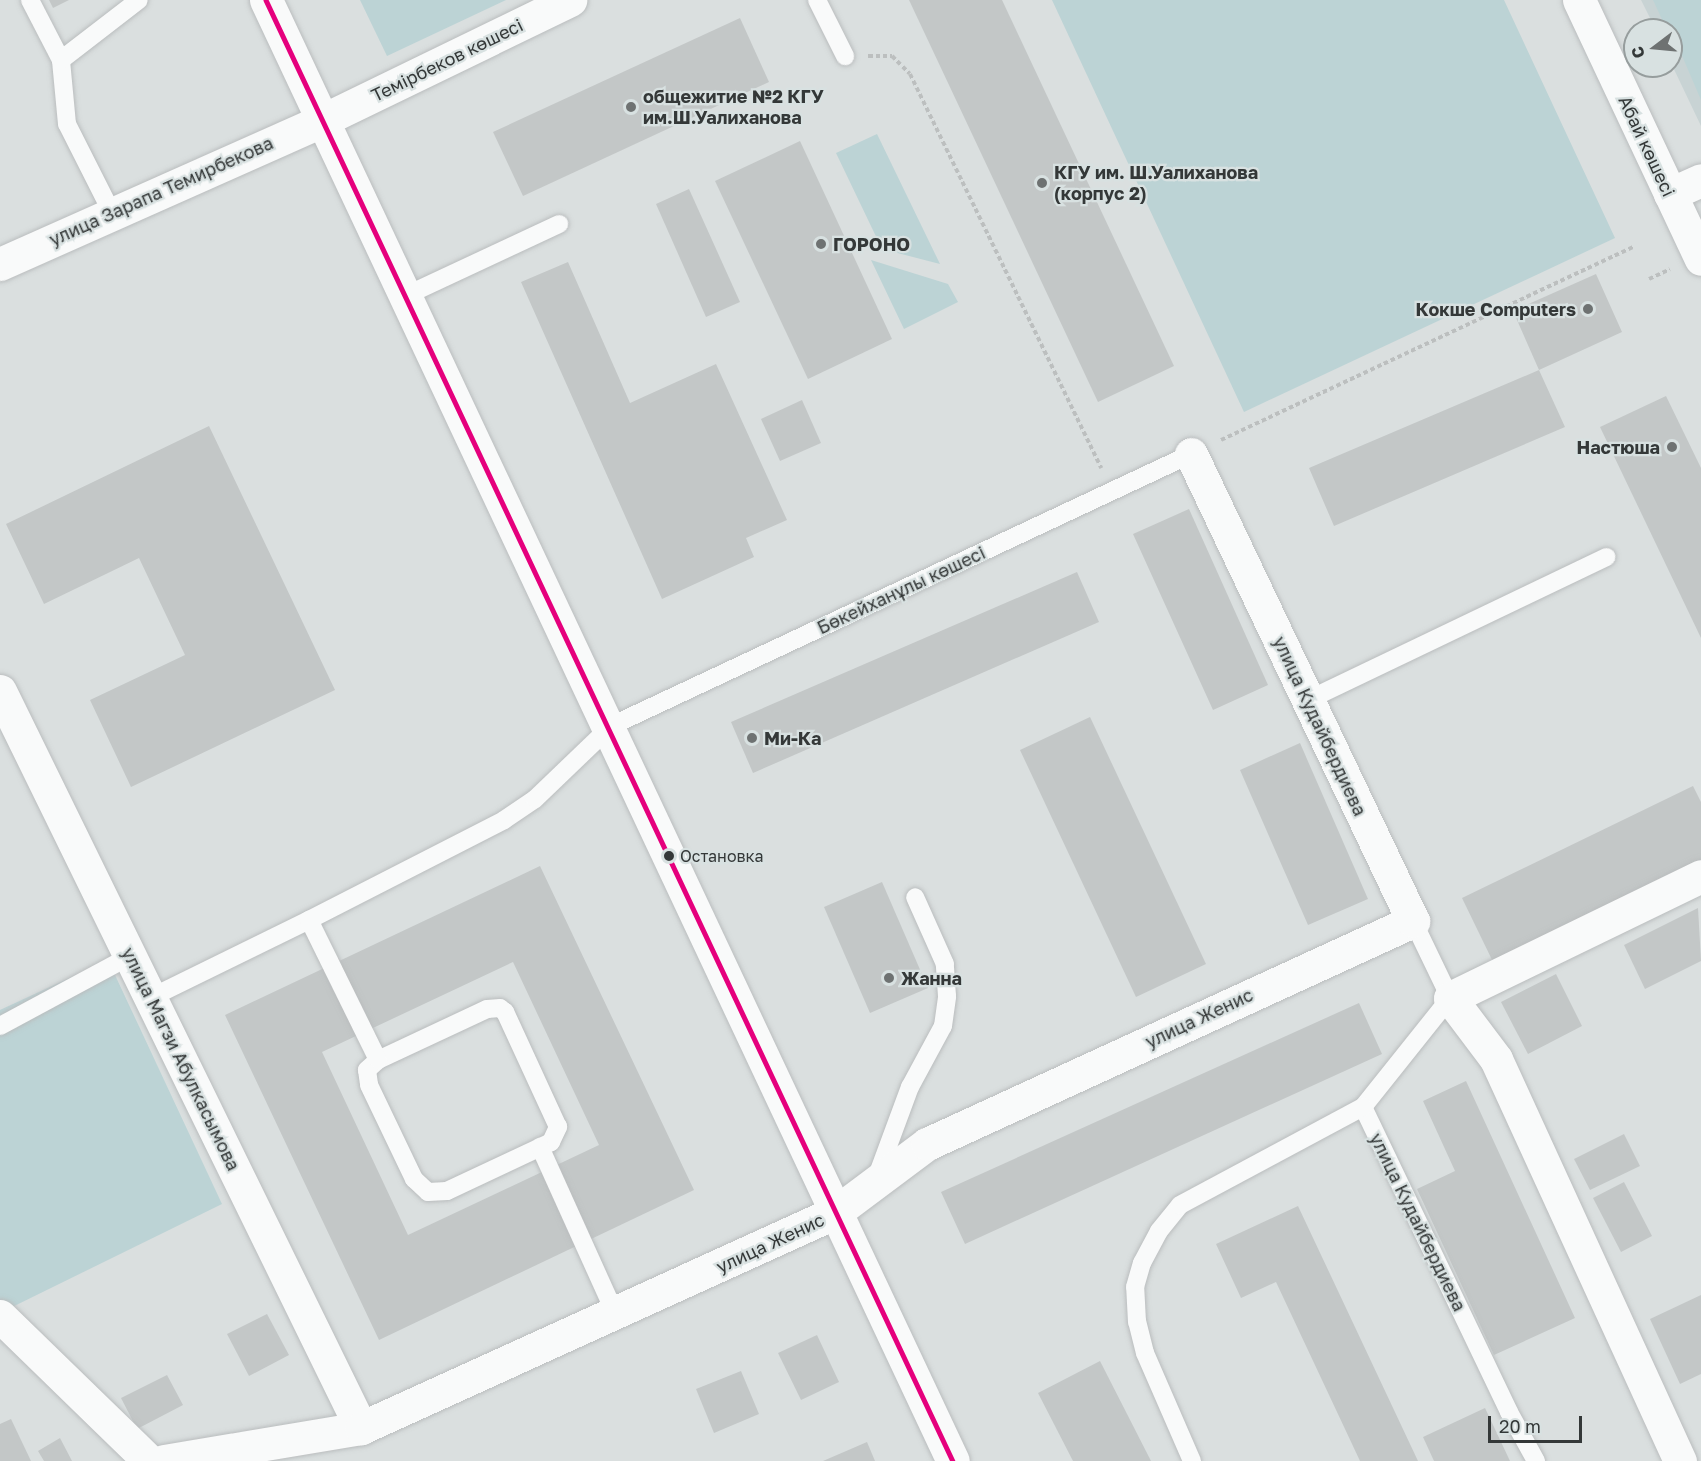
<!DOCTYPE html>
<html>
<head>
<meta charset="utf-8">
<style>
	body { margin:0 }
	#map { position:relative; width:1701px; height:1461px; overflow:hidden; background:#dadfdf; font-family:"Golos Text",sans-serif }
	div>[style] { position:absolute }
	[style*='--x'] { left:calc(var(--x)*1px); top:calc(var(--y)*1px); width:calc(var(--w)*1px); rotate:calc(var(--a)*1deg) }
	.built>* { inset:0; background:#c8d3d4 }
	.green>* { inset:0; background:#bcd3d5 }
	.building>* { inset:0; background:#c3c7c7 }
	.path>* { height:4px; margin-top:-2px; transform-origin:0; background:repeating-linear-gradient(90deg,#bcbfbf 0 4.5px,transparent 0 7.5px) }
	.roads { filter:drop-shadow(0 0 2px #babdbe) drop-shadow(0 0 2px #babdbe) }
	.lane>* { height:18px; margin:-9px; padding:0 9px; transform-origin:9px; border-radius:9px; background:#f9fafa }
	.street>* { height:33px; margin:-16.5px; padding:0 16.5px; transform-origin:16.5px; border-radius:16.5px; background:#f9fafa }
	.secondary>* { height:33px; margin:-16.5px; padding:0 16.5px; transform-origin:16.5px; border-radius:16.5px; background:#f9fafa }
	.bus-1>* { height:4.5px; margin:-2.25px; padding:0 2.25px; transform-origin:2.25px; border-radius:2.25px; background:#e5007d }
	.dots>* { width:16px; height:16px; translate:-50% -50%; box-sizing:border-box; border:3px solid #d8e1e1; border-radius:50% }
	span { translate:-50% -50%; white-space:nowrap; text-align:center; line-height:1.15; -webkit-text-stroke:4.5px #d8e1e1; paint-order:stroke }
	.bus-label { font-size:16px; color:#343838 }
	.left { translate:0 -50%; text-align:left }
	.street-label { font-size:18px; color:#343838 }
	.poi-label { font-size:18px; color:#343838; font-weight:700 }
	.right { translate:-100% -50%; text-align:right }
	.north { position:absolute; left:1623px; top:18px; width:60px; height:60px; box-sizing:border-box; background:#d8e1e1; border:2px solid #969d9d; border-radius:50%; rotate:254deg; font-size:16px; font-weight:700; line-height:24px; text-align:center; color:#343838 }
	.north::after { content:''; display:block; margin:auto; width:21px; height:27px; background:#6e7272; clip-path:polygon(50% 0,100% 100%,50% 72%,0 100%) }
	.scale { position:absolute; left:1488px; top:1416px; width:94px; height:27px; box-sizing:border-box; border:3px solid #343838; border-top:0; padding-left:8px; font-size:18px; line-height:21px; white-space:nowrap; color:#343838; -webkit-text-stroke:4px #d8e1e1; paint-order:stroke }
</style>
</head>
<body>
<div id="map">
	<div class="built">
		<div style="clip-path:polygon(1641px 0,1701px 0,1701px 126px,1671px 63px,1671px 30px,1656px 30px)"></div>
	</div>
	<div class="green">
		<div style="clip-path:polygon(360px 0,506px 0,387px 56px)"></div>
		<div style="clip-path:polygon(1052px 0,1504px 0,1615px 238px,1244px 412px)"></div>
		<div style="clip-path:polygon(1653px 0,1701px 0,1701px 100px,1671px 30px,1667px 30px)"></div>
		<div style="clip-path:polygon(877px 134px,940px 264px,882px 249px,836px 153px)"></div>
		<div style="clip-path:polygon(871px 260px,948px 284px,958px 302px,904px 329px)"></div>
		<div style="clip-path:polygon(108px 960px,222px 1204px,0 1313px,0 1010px)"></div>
	</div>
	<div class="building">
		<div style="clip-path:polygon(49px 0,69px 0,53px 8px)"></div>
		<div style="clip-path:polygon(909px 0,1002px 0,1174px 366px,1098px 402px)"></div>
		<div style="clip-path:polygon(740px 18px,769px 82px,523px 196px,493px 132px)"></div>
		<div style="clip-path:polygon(800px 141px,892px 339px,808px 379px,715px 181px)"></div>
		<div style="clip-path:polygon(689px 189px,740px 302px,706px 317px,656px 204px)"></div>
		<div style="clip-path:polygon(568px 262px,630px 403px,716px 364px,787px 520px,746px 538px,754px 557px,662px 599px,521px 282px)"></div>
		<div style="clip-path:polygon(1596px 274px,1622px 332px,1539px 370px,1565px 427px,1334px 526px,1309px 468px,1539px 370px,1513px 311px)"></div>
		<div style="clip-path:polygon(1666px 396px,1701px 468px,1701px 638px,1600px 427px)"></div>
		<div style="clip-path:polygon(802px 400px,821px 443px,780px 461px,761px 419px)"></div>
		<div style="clip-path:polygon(209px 426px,335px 690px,131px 787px,90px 700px,185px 655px,139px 558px,44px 604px,6px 524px)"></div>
		<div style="clip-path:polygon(1189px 509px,1268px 685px,1213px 710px,1133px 534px)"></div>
		<div style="clip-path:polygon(1077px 572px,1099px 622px,753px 773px,731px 722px)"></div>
		<div style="clip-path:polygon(1090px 717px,1206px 964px,1136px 997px,1020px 750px)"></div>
		<div style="clip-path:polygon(1300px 743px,1368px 899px,1308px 925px,1240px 770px)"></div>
		<div style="clip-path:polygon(1693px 786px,1701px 802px,1701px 867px,1495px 966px,1462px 898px)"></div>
		<div style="clip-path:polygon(evenodd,540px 866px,694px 1190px,379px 1340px,225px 1015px,540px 866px,513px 962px,599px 1145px,408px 1235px,322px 1052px,513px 962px)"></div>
		<div style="clip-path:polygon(882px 882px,928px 988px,870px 1013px,824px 907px)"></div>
		<div style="clip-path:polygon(1698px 908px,1701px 961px,1645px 989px,1624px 945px)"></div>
		<div style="clip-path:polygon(1556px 974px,1582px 1026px,1528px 1054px,1501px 1002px)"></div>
		<div style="clip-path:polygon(1359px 1003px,1382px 1054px,965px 1244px,941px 1192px)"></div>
		<div style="clip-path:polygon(1466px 1081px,1575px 1318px,1494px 1355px,1417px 1189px,1455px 1171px,1423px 1101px)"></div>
		<div style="clip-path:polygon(1624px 1134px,1640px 1166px,1590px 1190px,1574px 1159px)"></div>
		<div style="clip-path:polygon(1624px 1182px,1652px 1236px,1621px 1252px,1593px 1198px)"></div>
		<div style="clip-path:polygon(1298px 1206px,1418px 1461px,1360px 1461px,1276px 1282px,1241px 1298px,1216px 1244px)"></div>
		<div style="clip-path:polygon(1701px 1295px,1701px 1374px,1680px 1384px,1650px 1319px)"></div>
		<div style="clip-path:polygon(267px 1314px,289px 1355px,249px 1376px,227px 1334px)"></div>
		<div style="clip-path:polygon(817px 1335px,839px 1382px,801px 1400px,778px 1353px)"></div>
		<div style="clip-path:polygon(1100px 1361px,1151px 1461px,1073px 1461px,1038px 1393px)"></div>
		<div style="clip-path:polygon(741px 1371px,759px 1414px,714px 1433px,696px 1389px)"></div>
		<div style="clip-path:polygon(167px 1375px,183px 1405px,137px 1429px,121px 1398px)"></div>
		<div style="clip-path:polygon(1485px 1408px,1510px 1461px,1434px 1461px,1423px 1437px)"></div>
		<div style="clip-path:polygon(11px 1419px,31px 1461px,0 1461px,0 1424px)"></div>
		<div style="clip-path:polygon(60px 1438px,72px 1461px,44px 1461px,38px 1451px)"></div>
		<div style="clip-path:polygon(867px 1442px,875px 1461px,823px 1461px)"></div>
	</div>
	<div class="path">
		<div style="--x:868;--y:56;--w:24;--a:0"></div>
		<div style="--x:892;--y:56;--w:25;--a:45"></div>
		<div style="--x:910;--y:74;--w:438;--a:64.1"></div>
		<div style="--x:1649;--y:279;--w:23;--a:-25"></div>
		<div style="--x:1221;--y:440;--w:455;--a:-25.1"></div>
	</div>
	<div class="roads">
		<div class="lane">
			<div style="--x:30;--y:0;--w:68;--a:62.7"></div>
			<div style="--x:817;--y:0;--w:63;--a:63.4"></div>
			<div style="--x:112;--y:213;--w:100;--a:-116.8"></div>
			<div style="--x:67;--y:124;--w:64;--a:-95.4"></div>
			<div style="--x:61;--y:60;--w:98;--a:-37.6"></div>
			<div style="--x:407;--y:295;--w:168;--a:-25"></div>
			<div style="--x:1308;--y:700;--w:331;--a:-25.6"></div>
			<div style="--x:1413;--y:921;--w:85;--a:64.3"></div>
			<div style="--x:1450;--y:998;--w:139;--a:128.6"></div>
			<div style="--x:1363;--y:1107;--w:338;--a:64.4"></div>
			<div style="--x:1509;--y:1412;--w:56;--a:61.1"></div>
			<div style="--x:150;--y:998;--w:177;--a:-26.1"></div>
			<div style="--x:0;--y:1026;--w:148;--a:-28.3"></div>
			<div style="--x:378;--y:1060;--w:15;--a:138"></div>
			<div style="--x:367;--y:1070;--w:15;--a:82"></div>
			<div style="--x:369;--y:1085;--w:104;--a:64.4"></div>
			<div style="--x:414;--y:1179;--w:19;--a:43"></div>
			<div style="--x:428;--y:1192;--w:19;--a:-3"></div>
			<div style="--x:447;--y:1191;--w:115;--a:-25.2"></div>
			<div style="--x:551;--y:1142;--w:17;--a:-65"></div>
			<div style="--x:558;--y:1127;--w:127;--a:-114.7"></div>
			<div style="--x:505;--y:1012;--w:6;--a:-141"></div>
			<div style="--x:500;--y:1008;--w:13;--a:176"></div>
			<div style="--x:487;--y:1009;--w:120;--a:154.9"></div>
			<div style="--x:378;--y:1060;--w:156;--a:-116.2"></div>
			<div style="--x:309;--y:920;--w:219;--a:-27.1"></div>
			<div style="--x:504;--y:820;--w:37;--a:-34"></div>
			<div style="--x:535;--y:799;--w:105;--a:-43.8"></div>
			<div style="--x:611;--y:726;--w:641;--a:-25.12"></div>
			<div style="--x:540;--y:1147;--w:184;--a:65.7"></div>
			<div style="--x:877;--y:1176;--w:95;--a:-69.7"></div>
			<div style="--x:910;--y:1087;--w:69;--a:-61.6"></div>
			<div style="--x:943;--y:1026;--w:30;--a:-82"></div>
			<div style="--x:947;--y:996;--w:32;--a:-94"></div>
			<div style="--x:945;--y:964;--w:73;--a:-114.1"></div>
			<div style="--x:1192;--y:1461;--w:118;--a:-113.5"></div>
			<div style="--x:1145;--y:1353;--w:32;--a:-104"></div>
			<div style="--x:1137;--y:1322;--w:35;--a:-93"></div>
			<div style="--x:1135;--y:1287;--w:25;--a:-74"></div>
			<div style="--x:1142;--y:1263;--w:36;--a:-62"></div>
			<div style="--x:1159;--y:1231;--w:33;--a:-51"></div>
			<div style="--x:1180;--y:1205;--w:208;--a:-28.2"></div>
		</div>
		<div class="street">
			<div style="--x:1670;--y:194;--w:34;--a:-24"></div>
			<div style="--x:0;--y:264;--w:354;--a:-24"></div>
			<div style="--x:0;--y:691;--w:821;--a:63.9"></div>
			<div style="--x:0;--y:1316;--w:208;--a:44.2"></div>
			<div style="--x:164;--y:1461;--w:200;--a:-9.5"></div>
			<div style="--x:361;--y:1428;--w:522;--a:-24.45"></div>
			<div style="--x:836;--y:1212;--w:114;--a:-36.8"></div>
			<div style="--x:927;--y:1144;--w:535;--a:-24.65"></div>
			<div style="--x:1413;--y:921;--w:517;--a:-115.43"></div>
			<div style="--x:1680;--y:1461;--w:442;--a:-114.6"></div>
			<div style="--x:1496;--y:1059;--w:76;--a:-127"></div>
			<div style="--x:1450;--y:998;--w:279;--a:-25.9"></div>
		</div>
		<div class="secondary">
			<div style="--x:266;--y:0;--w:1614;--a:64.82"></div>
			<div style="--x:1579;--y:0;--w:286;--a:64.8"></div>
			<div style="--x:323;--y:120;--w:275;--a:-25.9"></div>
		</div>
	</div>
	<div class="bus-1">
		<div style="--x:266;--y:0;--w:1614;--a:64.82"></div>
	</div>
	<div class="dots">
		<div style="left:631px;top:107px;background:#6e7272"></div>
		<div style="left:1042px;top:183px;background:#6e7272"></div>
		<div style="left:821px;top:244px;background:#6e7272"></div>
		<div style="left:1588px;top:309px;background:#6e7272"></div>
		<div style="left:1672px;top:447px;background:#6e7272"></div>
		<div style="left:752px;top:738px;background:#6e7272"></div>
		<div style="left:669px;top:856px;background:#343838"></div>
		<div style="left:889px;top:978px;background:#6e7272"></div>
	</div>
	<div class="bus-label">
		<span class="left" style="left:680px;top:856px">Остановка</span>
	</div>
	<div class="street-label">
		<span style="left:447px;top:60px;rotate:-26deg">Темірбеков көшесі</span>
		<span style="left:1647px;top:146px;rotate:65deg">Абай көшесі</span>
		<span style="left:161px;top:191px;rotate:-24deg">улица Зарапа Темирбекова</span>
		<span style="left:901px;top:590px;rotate:-25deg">Бөкейханұлы көшесі</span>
		<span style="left:1320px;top:726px;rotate:65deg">улица Кудайбердиева</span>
		<span style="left:1199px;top:1018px;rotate:-25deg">улица Женис</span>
		<span style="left:181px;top:1059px;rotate:64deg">улица Магзи Абулкасымова</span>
		<span style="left:1418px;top:1222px;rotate:64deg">улица Кудайбердиева</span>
		<span style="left:770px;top:1243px;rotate:-25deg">улица Женис</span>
	</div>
	<div class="poi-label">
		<span class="left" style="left:643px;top:107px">общежитие №2 КГУ<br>им.Ш.Уалиханова</span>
		<span class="left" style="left:1054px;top:183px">КГУ им. Ш.Уалиханова<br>(корпус 2)</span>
		<span class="left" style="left:833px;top:244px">ГОРОНО</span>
		<span class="right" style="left:1576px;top:309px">Кокше Computers</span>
		<span class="right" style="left:1660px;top:447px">Настюша</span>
		<span class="left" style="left:764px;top:738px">Ми-Ка</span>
		<span class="left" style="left:901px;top:978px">Жанна</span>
	</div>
	<div class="north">С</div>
	<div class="scale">20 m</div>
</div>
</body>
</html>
